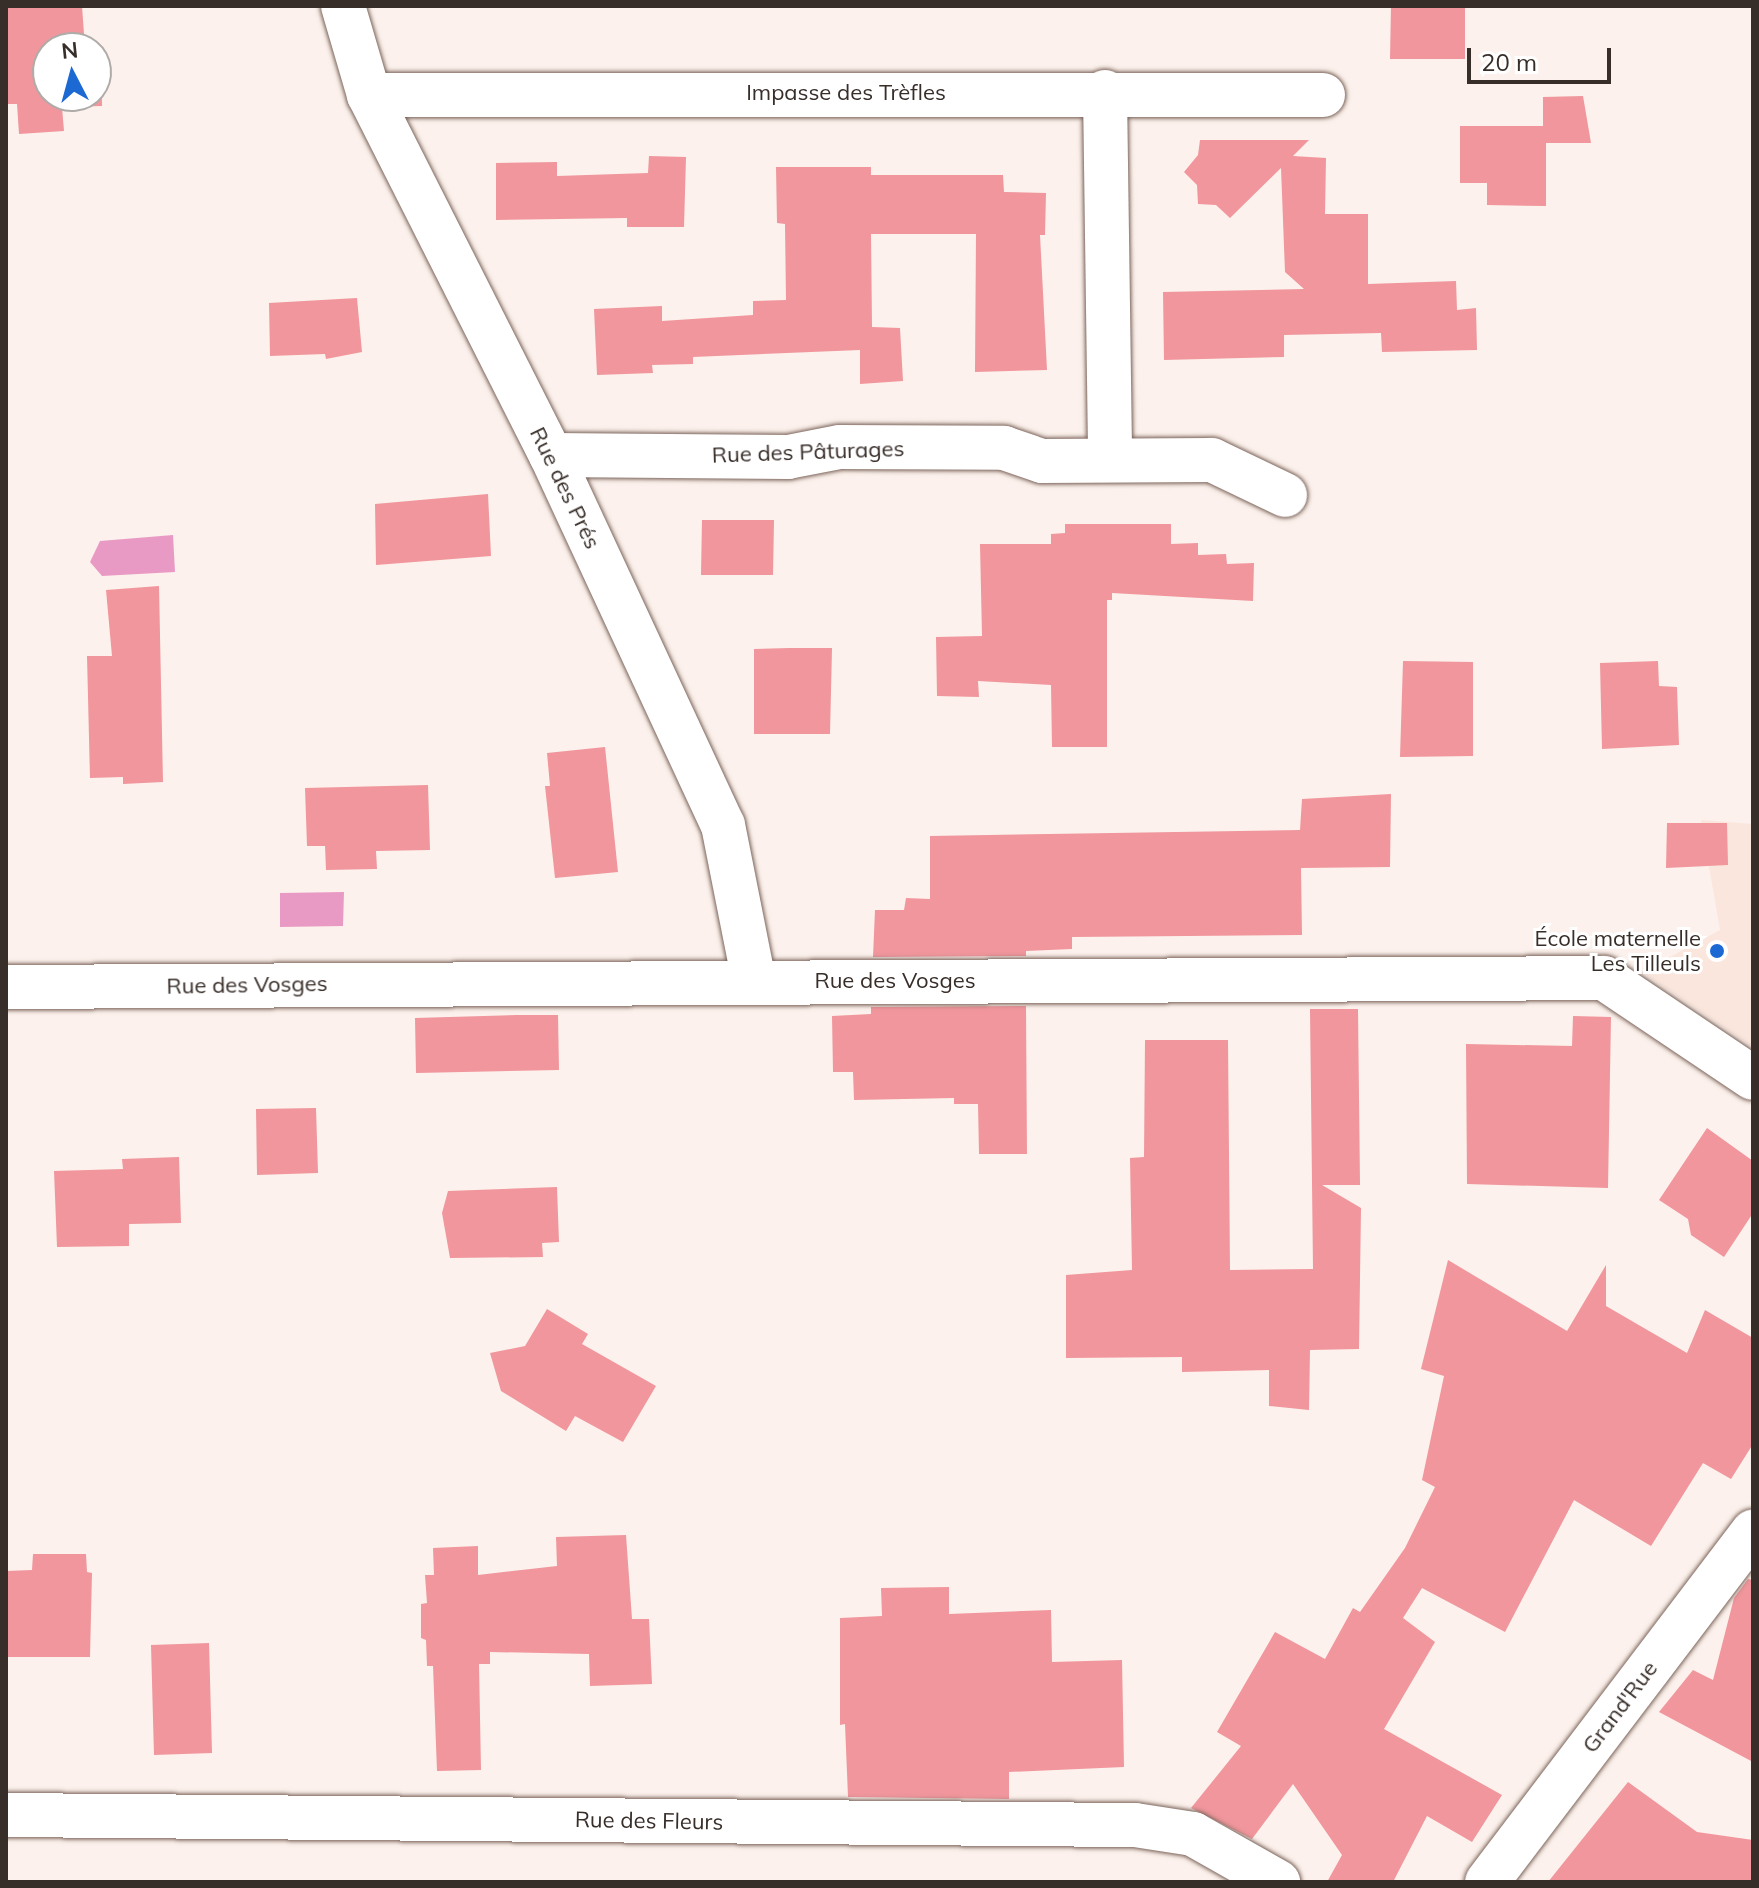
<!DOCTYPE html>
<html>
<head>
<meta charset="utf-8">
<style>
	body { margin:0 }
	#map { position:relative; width:1759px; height:1888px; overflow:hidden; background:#fcf1ec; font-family:Mulish,sans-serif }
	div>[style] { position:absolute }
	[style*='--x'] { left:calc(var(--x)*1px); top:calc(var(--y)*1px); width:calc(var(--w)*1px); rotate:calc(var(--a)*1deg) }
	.built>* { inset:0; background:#fbe6dd }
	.water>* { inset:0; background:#e99ac4 }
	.building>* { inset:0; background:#f0969c }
	.roads { filter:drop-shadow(0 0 2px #7b645a) drop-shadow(0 0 2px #7b645a) }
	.minor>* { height:44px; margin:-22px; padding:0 22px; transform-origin:22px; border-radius:22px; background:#fff }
	.dots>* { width:22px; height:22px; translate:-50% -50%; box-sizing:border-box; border:4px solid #fff; border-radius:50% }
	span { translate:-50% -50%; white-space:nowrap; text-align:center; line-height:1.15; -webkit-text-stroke:6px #fff; paint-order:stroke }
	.street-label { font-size:22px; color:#372d29 }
	.poi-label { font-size:22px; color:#372d29 }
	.right { translate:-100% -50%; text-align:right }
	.frame { position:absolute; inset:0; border:8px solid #372d29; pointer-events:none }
	.north { position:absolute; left:32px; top:32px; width:80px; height:80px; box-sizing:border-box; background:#fff; border:2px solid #afaba9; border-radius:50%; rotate:354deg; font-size:22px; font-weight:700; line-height:32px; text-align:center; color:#372d29 }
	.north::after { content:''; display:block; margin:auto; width:28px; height:36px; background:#1c69d4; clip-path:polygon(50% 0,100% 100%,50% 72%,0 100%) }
	.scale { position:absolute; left:1467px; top:48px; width:144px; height:36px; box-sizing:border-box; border:4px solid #372d29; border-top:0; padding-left:10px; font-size:24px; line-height:28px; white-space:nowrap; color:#372d29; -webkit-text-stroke:6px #fff; paint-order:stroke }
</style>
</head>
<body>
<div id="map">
	<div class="built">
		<div style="clip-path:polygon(1701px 820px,1753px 824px,1753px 1047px,1642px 972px,1720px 930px)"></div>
	</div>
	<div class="water">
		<div style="clip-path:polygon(173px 535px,175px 572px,102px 576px,90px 562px,100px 541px)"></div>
		<div style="clip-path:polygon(344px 892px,343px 926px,280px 927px,280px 893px)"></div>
	</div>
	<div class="building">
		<div style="clip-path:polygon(6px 6px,82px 6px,85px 48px,48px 48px,48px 96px,96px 96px,96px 48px,87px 48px,101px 47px,102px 106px,62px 107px,64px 131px,19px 134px,17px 104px,6px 104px)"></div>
		<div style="clip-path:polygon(1391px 6px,1465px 6px,1465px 59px,1390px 59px)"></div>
		<div style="clip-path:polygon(1583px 96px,1591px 143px,1546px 143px,1546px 206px,1487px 205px,1487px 183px,1460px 183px,1460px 126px,1543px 126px,1543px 97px)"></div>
		<div style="clip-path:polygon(1200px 140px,1309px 140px,1293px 156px,1326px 158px,1325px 214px,1368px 214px,1368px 284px,1456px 281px,1457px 310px,1476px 308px,1477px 350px,1382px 352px,1381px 333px,1284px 335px,1284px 357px,1164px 360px,1163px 292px,1304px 289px,1285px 272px,1281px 168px,1230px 218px,1216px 205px,1198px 204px,1197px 185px,1184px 172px,1198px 155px)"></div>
		<div style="clip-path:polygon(649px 156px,686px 157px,684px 227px,627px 227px,627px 218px,496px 220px,496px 163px,557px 162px,557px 176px,648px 173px)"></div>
		<div style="clip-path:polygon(776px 167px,871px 167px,871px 175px,1003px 175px,1004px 192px,1046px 193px,1045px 235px,1040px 235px,1047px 370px,975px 372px,976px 234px,871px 234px,872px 327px,900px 328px,903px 381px,860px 384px,860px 350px,693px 357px,693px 364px,652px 365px,653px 373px,597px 375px,594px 309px,662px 306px,662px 321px,753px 315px,753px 301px,786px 300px,785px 224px,777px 223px)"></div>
		<div style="clip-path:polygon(357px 298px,362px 352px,326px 359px,325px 354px,270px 356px,269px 303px)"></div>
		<div style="clip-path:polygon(488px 494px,491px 556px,376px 565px,375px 504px)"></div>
		<div style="clip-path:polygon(702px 520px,774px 520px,773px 575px,701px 575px)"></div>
		<div style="clip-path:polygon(1065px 524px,1171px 524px,1171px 544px,1198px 543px,1198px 555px,1226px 554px,1227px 564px,1254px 563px,1253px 601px,1112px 593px,1112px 600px,1107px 600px,1107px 747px,1052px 747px,1051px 685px,978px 681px,979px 697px,937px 696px,936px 637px,982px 636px,980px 544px,1051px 544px,1051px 534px,1065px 533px)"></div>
		<div style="clip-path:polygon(159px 586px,163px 782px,123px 784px,123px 777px,90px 778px,87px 656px,112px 656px,106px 590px)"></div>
		<div style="clip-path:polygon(790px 648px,832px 648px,830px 734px,754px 734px,754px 649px)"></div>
		<div style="clip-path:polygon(1403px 661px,1473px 662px,1473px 756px,1400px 757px)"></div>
		<div style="clip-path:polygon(1658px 661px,1659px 686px,1677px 687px,1679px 745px,1602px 749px,1600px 663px)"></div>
		<div style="clip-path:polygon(605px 747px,618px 872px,555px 878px,545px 786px,550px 786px,547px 753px)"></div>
		<div style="clip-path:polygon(428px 785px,430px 850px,376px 851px,377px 869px,326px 870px,325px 846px,307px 846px,305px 788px)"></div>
		<div style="clip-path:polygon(1391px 794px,1390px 867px,1301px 868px,1302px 935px,1072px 937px,1072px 949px,1026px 951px,1026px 956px,873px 957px,875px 910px,904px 910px,906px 898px,930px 899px,930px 836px,1300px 830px,1302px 799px)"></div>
		<div style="clip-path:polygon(1667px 823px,1727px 823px,1728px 865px,1666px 868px)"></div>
		<div style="clip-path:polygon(1026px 1006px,1027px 1154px,979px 1154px,978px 1104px,954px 1104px,954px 1098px,854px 1100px,853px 1072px,833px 1072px,832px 1016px,871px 1014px,871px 1007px)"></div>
		<div style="clip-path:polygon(1310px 1009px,1358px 1009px,1360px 1185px,1322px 1185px,1361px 1208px,1359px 1349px,1310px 1350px,1309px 1410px,1269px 1406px,1269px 1370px,1182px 1372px,1182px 1357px,1066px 1358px,1066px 1275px,1132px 1270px,1130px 1158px,1144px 1157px,1145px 1040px,1228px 1040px,1230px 1270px,1313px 1269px)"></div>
		<div style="clip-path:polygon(517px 1015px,558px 1015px,559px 1070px,416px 1073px,415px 1018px)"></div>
		<div style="clip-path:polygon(1573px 1016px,1611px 1017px,1608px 1188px,1467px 1184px,1466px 1044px,1572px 1046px)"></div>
		<div style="clip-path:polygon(316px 1108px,318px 1173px,257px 1175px,256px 1109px)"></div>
		<div style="clip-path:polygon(1707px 1128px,1753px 1161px,1753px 1213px,1724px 1257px,1691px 1235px,1688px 1219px,1659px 1200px)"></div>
		<div style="clip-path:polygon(179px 1157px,181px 1223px,129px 1224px,129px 1246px,57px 1247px,54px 1171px,123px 1169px,122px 1159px)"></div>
		<div style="clip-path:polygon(557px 1187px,559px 1242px,542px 1243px,543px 1257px,450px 1258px,442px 1213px,448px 1191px)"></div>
		<div style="clip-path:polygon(1448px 1260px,1567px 1331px,1606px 1265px,1606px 1306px,1687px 1353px,1705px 1310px,1753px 1338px,1753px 1444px,1731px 1479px,1703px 1463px,1651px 1546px,1574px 1500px,1505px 1632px,1422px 1588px,1403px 1618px,1435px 1642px,1384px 1729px,1502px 1795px,1472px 1842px,1427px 1816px,1393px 1882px,1327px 1882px,1342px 1855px,1293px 1784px,1252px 1839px,1191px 1808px,1241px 1746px,1217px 1732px,1275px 1632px,1325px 1659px,1353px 1608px,1360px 1612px,1405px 1548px,1435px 1487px,1422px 1480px,1444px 1376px,1421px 1369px)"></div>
		<div style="clip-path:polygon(547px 1309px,588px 1334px,582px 1344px,656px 1386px,623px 1442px,575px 1416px,566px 1431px,501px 1391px,490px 1353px,525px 1346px)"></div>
		<div style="clip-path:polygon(626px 1535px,632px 1619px,649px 1619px,652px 1684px,590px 1686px,589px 1654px,490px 1652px,490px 1664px,479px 1664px,481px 1770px,437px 1771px,433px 1666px,427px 1666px,426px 1640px,421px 1638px,421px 1604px,427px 1603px,425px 1575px,434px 1575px,433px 1548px,478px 1546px,478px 1575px,557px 1566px,556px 1537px)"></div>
		<div style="clip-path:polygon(33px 1554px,86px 1554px,87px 1572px,92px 1573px,90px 1657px,6px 1657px,6px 1571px,32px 1570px)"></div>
		<div style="clip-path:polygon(1748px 1579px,1753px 1580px,1753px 1762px,1659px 1712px,1693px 1670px,1713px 1680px,1734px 1598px)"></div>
		<div style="clip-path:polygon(949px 1587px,949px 1614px,1051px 1610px,1052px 1662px,1122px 1660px,1124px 1767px,1009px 1772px,1009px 1799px,848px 1797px,845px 1724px,840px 1725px,840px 1618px,882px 1616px,881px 1588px)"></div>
		<div style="clip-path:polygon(209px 1643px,212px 1753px,154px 1755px,151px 1645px)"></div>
		<div style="clip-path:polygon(1628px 1782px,1697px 1832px,1753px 1840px,1753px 1882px,1548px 1882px)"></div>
	</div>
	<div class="roads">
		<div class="minor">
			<div style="--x:343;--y:6;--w:93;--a:73.7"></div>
			<div style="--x:369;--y:95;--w:403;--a:63.2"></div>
			<div style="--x:551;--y:455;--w:408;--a:65.1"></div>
			<div style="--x:723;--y:825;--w:159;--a:78.8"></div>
			<div style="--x:1105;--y:92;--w:366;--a:89.2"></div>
			<div style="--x:369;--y:95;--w:954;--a:0"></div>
			<div style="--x:551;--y:455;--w:237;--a:0.5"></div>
			<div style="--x:788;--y:457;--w:53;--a:-10.9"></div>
			<div style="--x:840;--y:447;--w:164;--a:0.3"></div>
			<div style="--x:1004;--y:448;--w:40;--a:18.9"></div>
			<div style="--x:1042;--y:461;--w:170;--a:-0.3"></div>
			<div style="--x:1212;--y:460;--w:81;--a:25.6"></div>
			<div style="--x:6;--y:987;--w:1598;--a:-0.32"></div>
			<div style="--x:1604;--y:978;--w:179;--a:33.9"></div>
			<div style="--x:6;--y:1815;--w:1129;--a:0.51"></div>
			<div style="--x:1135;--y:1825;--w:59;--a:8.8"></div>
			<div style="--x:1193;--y:1834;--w:98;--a:29.5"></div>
			<div style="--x:1487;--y:1882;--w:440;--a:-52.8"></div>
		</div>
	</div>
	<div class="dots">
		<div style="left:1717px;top:951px;background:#1c69d4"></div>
	</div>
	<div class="street-label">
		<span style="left:846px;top:93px">Impasse des Trèfles</span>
		<span style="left:808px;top:452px;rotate:-2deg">Rue des Pâturages</span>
		<span style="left:565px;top:488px;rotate:64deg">Rue des Prés</span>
		<span style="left:895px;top:981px">Rue des Vosges</span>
		<span style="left:247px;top:985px;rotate:-1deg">Rue des Vosges</span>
		<span style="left:1620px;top:1707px;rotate:-53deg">Grand'Rue</span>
		<span style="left:649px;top:1821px;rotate:1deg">Rue des Fleurs</span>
	</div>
	<div class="poi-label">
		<span class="right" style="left:1701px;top:951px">École maternelle<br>Les Tilleuls</span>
	</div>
	<div class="frame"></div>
	<div class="north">N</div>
	<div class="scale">20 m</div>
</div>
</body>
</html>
